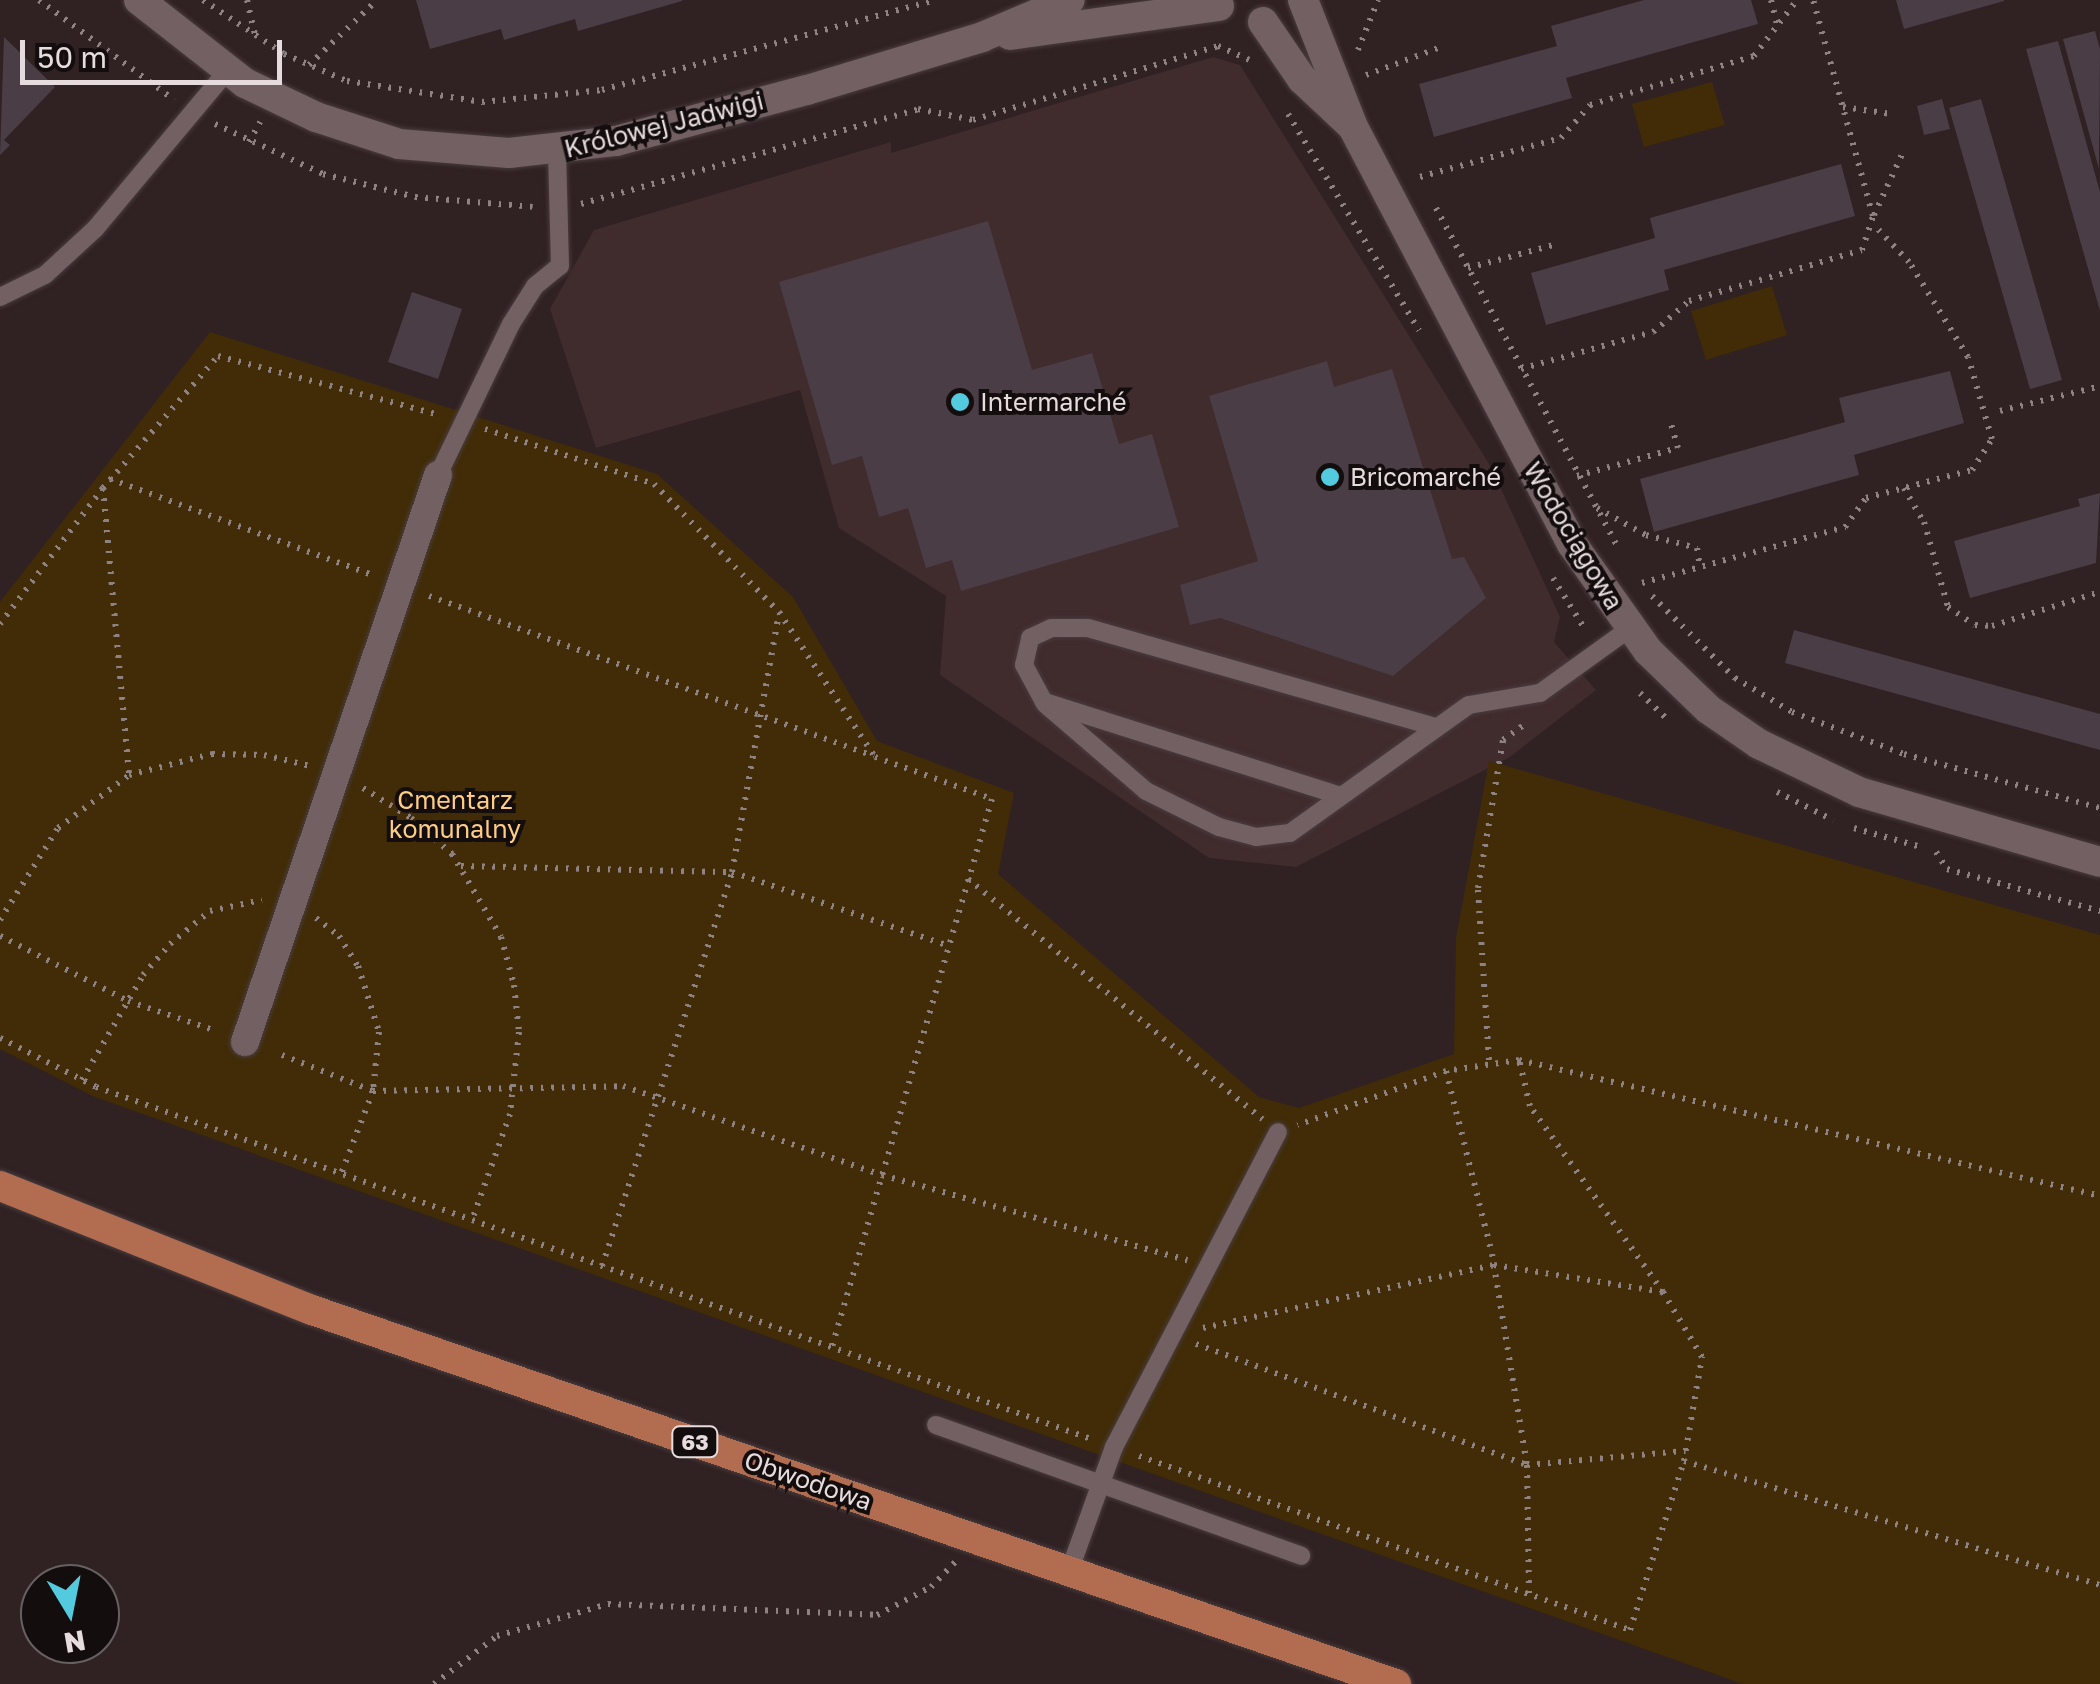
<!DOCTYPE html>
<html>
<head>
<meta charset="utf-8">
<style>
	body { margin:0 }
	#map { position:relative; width:2100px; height:1684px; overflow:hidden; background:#302122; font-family:"Golos Text",sans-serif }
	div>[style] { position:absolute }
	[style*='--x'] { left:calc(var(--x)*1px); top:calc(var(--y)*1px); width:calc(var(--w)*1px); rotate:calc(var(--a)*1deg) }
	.built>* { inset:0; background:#402b2d }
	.green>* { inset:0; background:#412c07 }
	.building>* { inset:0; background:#4a3d45 }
	.path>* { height:6px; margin-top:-3px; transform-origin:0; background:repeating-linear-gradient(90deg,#8f8283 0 2.5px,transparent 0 10.5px) }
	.roads { filter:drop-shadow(0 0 2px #493c3e) drop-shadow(0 0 2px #493c3e) }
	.service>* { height:18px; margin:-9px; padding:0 9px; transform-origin:9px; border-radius:9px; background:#726062 }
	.pedestrian>* { height:28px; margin:-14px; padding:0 14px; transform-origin:14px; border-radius:14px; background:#726062 }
	.minor>* { height:30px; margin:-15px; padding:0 15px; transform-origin:15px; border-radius:15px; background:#726062 }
	.primary>* { height:30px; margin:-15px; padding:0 15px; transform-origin:15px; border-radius:15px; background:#b26c50 }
	.dots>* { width:28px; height:28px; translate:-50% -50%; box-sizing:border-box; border:5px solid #130d0d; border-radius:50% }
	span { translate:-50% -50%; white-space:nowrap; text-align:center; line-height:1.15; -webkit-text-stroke:8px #130d0d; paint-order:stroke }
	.shield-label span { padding:2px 8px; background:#130d0d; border:2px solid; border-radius:8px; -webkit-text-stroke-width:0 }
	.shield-label { font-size:22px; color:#e6dcdd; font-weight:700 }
	.street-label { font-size:25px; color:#e6dcdd }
	.poi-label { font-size:25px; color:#e6dcdd }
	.left { translate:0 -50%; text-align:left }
	.park-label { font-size:25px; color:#fecd84 }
	.north { position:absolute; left:20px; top:1564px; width:100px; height:100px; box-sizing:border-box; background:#130d0d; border:2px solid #676060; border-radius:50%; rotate:170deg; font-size:28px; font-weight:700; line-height:40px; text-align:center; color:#e6dcdd }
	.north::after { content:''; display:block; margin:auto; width:35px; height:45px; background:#54cade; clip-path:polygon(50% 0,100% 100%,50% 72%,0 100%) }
	.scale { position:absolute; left:20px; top:40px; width:262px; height:45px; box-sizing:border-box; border:5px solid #e6dcdd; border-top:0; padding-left:12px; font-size:30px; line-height:35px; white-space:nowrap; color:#e6dcdd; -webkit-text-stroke:8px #130d0d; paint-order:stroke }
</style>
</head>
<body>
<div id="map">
	<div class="built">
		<div style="clip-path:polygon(1213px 57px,1240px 65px,1491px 467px,1560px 617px,1554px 642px,1596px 690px,1510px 757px,1296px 867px,1209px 858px,940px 675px,946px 596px,839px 528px,800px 390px,596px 448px,550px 309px,594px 230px,891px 142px,891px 153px)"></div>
	</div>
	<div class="green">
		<div style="clip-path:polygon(1712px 82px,1725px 125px,1644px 147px,1632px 104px)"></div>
		<div style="clip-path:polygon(1772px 286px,1787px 335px,1706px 360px,1691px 311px)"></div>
		<div style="clip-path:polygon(210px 332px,657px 474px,793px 597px,877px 741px,1014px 793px,998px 874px,1259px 1097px,1299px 1108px,1454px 1054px,1456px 938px,1489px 761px,2100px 935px,2100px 1684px,1743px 1684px,95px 1097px,0 1049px,0 602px)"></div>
	</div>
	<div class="building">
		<div style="clip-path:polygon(416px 0,682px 0,682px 1px,578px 31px,575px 19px,504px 40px,501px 29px,430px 49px)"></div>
		<div style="clip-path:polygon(1644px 0,1751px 0,1758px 24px,1566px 78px,1572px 98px,1434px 137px,1419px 84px,1557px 46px,1551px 26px)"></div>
		<div style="clip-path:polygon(1896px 0,2004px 0,2004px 1px,1904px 29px)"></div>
		<div style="clip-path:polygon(2095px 31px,2100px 49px,2099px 169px,2063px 39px)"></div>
		<div style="clip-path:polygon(4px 37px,55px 87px,4px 140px,10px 145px,0 155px)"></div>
		<div style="clip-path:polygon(2058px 41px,2100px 192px,2100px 311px,2026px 49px)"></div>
		<div style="clip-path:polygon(1942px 99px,1950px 129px,1924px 135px,1917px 106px)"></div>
		<div style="clip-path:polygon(1981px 99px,2062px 380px,2030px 389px,1949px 108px)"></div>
		<div style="clip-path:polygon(1841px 164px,1855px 216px,1664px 270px,1669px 290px,1546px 325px,1531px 273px,1655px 238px,1650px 218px)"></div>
		<div style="clip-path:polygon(988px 221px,1032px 370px,1092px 353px,1119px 444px,1152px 434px,1179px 527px,961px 591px,952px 560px,926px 568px,908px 508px,879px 517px,862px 456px,832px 465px,779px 282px)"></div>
		<div style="clip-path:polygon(412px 292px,462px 309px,438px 379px,388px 362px)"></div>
		<div style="clip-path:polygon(1327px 361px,1334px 387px,1392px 369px,1452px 559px,1464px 557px,1486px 598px,1393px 676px,1220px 618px,1190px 625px,1180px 585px,1258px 561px,1209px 396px)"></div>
		<div style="clip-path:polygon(1950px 371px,1964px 423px,1854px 455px,1859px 475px,1654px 532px,1640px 479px,1845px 422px,1839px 398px)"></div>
		<div style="clip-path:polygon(2100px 493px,2096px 563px,1970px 598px,1954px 541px,2080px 506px,2078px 499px)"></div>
		<div style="clip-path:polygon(1794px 630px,2100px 714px,2100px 750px,1785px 663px)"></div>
	</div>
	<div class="path">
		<div style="--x:39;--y:0;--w:168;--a:36.5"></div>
		<div style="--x:203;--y:0;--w:97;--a:33.7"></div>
		<div style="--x:284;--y:54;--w:69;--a:23.2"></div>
		<div style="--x:347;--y:81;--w:137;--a:8.8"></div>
		<div style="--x:482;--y:102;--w:121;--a:-5.7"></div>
		<div style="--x:602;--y:90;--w:346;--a:-15.1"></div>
		<div style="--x:247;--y:0;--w:39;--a:77"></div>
		<div style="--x:1771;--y:0;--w:25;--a:76"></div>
		<div style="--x:1358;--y:50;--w:54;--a:-68.2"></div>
		<div style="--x:309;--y:65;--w:94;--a:-43.7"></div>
		<div style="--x:1366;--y:75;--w:80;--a:-20.5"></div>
		<div style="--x:1843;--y:107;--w:49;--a:8.3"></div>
		<div style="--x:1288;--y:114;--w:253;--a:58.8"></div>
		<div style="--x:215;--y:124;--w:119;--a:24.8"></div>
		<div style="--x:323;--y:174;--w:95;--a:14"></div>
		<div style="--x:415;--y:197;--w:118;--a:4.8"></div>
		<div style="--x:249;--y:142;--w:23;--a:-61"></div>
		<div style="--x:1420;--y:177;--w:146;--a:-15.5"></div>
		<div style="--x:1561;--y:138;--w:44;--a:-48.7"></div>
		<div style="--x:1590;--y:105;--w:171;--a:-16.6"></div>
		<div style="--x:1754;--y:56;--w:71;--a:-52.5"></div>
		<div style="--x:581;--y:204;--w:350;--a:-15.7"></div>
		<div style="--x:918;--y:109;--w:56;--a:11.3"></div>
		<div style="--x:973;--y:120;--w:256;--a:-16.8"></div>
		<div style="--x:1218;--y:46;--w:34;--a:24"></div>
		<div style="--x:1436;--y:208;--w:387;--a:61.8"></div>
		<div style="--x:1874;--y:215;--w:67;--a:-65.3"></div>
		<div style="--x:1468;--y:268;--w:89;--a:-15"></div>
		<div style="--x:1521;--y:369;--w:137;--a:-15.7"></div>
		<div style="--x:1653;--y:332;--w:48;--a:-40.7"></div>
		<div style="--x:1689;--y:301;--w:180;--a:-16.4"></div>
		<div style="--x:1862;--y:250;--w:36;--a:-72"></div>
		<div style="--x:1873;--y:216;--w:224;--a:-105.5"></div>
		<div style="--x:2000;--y:411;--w:103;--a:-14"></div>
		<div style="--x:485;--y:429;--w:178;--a:18"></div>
		<div style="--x:654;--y:484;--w:179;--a:45.7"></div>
		<div style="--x:779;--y:612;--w:174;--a:56.5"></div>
		<div style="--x:875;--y:757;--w:124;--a:19.7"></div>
		<div style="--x:992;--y:799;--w:571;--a:106.28"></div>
		<div style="--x:1577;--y:476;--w:105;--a:-15.5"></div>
		<div style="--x:1678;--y:448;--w:26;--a:-106"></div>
		<div style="--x:110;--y:479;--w:282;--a:20.1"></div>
		<div style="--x:103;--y:488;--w:288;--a:84.8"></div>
		<div style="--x:1904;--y:488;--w:39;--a:60"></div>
		<div style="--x:1924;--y:522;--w:88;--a:74.2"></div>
		<div style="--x:1948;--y:607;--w:32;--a:34"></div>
		<div style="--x:1975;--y:625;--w:17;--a:3"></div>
		<div style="--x:1992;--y:626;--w:113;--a:-17.5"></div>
		<div style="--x:1597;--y:508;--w:56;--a:28.9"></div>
		<div style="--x:1646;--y:535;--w:53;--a:14.3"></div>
		<div style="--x:1697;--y:548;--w:19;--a:81"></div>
		<div style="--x:1553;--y:578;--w:62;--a:58.1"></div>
		<div style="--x:1642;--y:583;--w:211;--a:-15.4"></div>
		<div style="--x:1845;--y:527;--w:36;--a:-54"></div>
		<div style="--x:1866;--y:498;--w:110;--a:-14.8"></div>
		<div style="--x:1972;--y:470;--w:37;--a:-57"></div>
		<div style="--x:1992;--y:439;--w:85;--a:-106.3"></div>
		<div style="--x:1968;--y:357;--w:112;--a:-121.8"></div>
		<div style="--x:1909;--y:262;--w:50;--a:-133.4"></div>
		<div style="--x:429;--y:596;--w:473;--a:19.8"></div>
		<div style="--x:1652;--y:596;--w:117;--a:44.7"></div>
		<div style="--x:1735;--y:678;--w:66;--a:30.8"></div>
		<div style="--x:1792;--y:712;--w:120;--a:20.6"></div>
		<div style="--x:1904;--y:754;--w:203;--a:15.4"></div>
		<div style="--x:0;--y:624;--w:171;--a:-52.9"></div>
		<div style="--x:103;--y:488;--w:175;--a:-48.9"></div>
		<div style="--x:218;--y:356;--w:229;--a:14.9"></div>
		<div style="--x:1640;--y:693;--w:37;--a:44"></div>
		<div style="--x:363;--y:788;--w:57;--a:32"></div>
		<div style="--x:411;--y:818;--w:55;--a:41.3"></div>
		<div style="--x:452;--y:854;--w:96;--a:59.4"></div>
		<div style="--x:501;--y:937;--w:50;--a:74.8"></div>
		<div style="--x:514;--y:985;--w:47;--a:83.9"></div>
		<div style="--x:519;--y:1032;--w:82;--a:96.3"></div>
		<div style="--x:510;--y:1114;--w:113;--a:109.7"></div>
		<div style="--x:1777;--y:792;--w:63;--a:26.6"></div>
		<div style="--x:1854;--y:828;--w:73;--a:15.9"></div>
		<div style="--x:1936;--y:852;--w:20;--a:57"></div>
		<div style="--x:1947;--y:869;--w:159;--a:15.4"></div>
		<div style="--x:461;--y:866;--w:271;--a:1.3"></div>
		<div style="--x:732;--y:872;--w:229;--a:18.8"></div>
		<div style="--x:968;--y:879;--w:380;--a:39.2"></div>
		<div style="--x:316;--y:918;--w:29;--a:38"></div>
		<div style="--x:339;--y:936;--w:36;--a:58"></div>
		<div style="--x:358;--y:966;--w:69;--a:72.3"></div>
		<div style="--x:379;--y:1032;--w:59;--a:95.8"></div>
		<div style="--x:373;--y:1091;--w:89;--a:111.1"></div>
		<div style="--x:0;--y:920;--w:109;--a:-57.8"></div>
		<div style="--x:58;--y:828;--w:89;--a:-36.7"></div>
		<div style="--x:129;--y:775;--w:86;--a:-14.2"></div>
		<div style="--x:212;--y:754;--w:52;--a:1.1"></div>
		<div style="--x:264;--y:755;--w:47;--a:13.4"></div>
		<div style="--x:0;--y:936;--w:144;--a:26.9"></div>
		<div style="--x:128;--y:1001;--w:90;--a:18.8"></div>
		<div style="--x:0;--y:1038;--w:108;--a:27"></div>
		<div style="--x:96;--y:1087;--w:1059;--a:19.48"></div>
		<div style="--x:282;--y:1055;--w:98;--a:21.6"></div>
		<div style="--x:373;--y:1091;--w:250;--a:-1.1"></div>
		<div style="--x:623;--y:1086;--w:274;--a:19"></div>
		<div style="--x:882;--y:1175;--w:317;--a:15.6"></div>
		<div style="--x:1489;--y:1060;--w:172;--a:-93.7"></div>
		<div style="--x:1478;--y:888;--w:150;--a:-80.4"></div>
		<div style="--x:1503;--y:740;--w:29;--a:-36"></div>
		<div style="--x:1519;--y:1060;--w:597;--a:13.17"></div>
		<div style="--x:1446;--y:1071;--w:189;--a:75.9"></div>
		<div style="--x:1492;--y:1254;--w:214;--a:80.6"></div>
		<div style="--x:1527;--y:1465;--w:129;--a:89.1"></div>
		<div style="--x:82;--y:1080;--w:121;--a:-59.8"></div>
		<div style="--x:143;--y:975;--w:41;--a:-48.9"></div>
		<div style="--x:170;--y:944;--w:52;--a:-39.5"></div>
		<div style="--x:210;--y:911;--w:53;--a:-11.9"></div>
		<div style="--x:602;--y:1266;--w:415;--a:-71.7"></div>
		<div style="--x:732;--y:872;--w:263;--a:-79.7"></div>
		<div style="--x:1203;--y:1328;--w:298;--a:-12.2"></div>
		<div style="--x:1494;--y:1265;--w:170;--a:9.1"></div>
		<div style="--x:1196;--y:1344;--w:352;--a:20.1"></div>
		<div style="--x:1527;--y:1465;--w:159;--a:-5.1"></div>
		<div style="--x:1139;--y:1456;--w:521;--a:19.51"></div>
		<div style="--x:1630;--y:1630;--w:177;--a:-72.3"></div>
		<div style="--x:1684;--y:1461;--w:106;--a:-80.2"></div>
		<div style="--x:1702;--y:1357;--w:76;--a:-121"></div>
		<div style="--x:1663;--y:1292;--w:229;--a:-125.6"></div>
		<div style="--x:1530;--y:1106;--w:47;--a:-103.4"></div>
		<div style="--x:1519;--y:1060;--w:74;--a:171.4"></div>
		<div style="--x:1446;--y:1071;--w:158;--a:160"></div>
		<div style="--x:1684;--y:1461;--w:434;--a:16.6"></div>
		<div style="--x:434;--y:1684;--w:79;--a:-37.3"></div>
		<div style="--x:497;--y:1636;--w:116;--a:-16.1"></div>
		<div style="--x:608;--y:1604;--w:269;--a:2.3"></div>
		<div style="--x:877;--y:1615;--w:61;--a:-27.4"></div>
		<div style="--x:931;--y:1587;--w:35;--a:-46"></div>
	</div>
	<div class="roads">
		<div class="service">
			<div style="--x:0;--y:297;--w:50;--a:-26.1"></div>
			<div style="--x:45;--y:275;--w:68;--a:-42.6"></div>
			<div style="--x:95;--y:229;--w:206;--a:-50.1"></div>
			<div style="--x:438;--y:475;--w:168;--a:-64.2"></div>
			<div style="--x:511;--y:324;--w:45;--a:-57.7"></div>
			<div style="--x:535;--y:286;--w:32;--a:-39"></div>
			<div style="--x:560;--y:266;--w:115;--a:-91.5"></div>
			<div style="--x:1045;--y:704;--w:133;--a:40.7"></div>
			<div style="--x:1146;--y:791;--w:81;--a:26.3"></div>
			<div style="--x:1219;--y:827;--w:38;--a:15"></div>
			<div style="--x:1256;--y:837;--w:34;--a:-7"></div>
			<div style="--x:1290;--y:833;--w:220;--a:-35.6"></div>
			<div style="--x:1469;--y:705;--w:72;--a:-9.6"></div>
			<div style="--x:1540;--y:693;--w:110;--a:-35.7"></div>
			<div style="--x:1341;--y:796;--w:312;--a:-162.4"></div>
			<div style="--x:1044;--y:702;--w:42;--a:-118.4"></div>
			<div style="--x:1024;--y:665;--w:28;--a:-77"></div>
			<div style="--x:1030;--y:638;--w:23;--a:-25"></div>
			<div style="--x:1051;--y:628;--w:37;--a:0"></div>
			<div style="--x:1088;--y:628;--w:361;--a:15.9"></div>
			<div style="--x:936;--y:1425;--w:388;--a:19.7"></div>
			<div style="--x:1069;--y:1572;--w:133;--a:-70.2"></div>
			<div style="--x:1114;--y:1447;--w:355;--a:-62.5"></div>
		</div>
		<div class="pedestrian">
			<div style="--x:245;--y:1042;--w:599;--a:-71.2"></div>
		</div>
		<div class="minor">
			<div style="--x:139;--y:0;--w:135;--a:38.1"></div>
			<div style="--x:245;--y:83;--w:79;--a:25.6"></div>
			<div style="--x:316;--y:117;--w:87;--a:18"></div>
			<div style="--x:399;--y:144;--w:110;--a:4.7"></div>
			<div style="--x:509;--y:153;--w:108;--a:-6.4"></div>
			<div style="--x:616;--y:141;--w:198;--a:-15"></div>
			<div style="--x:807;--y:90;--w:183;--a:-16.8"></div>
			<div style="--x:982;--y:37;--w:95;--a:-22.8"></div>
			<div style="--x:1303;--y:0;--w:136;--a:68.5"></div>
			<div style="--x:1353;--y:127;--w:471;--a:62.3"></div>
			<div style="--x:1572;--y:544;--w:131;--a:54.6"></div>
			<div style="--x:1648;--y:651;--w:83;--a:44"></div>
			<div style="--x:1708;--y:709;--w:62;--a:34.5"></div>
			<div style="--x:1759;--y:744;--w:111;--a:25.6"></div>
			<div style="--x:1859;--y:792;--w:251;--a:16.2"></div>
			<div style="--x:1263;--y:22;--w:69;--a:55.6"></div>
			<div style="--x:1302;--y:79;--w:67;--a:43.2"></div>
			<div style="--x:1010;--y:35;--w:211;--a:-7.9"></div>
		</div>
		<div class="primary">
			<div style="--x:0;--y:1186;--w:336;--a:21.7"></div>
			<div style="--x:312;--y:1310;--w:1147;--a:19.04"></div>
		</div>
	</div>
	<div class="dots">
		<div style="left:960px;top:402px;background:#54cade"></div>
		<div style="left:1330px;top:477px;background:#54cade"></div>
	</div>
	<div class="shield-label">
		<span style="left:695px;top:1442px">63</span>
	</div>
	<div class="street-label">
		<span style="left:664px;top:125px;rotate:-14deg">Królowej Jadwigi</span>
		<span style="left:1573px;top:536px;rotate:59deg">Wodociągowa</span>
		<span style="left:808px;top:1481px;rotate:19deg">Obwodowa</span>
	</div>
	<div class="poi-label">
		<span class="left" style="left:980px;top:402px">Intermarché</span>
		<span class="left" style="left:1350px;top:477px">Bricomarché</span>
	</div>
	<div class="park-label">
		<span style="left:455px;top:815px">Cmentarz<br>komunalny</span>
	</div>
	<div class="north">N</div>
	<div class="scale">50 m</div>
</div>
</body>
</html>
